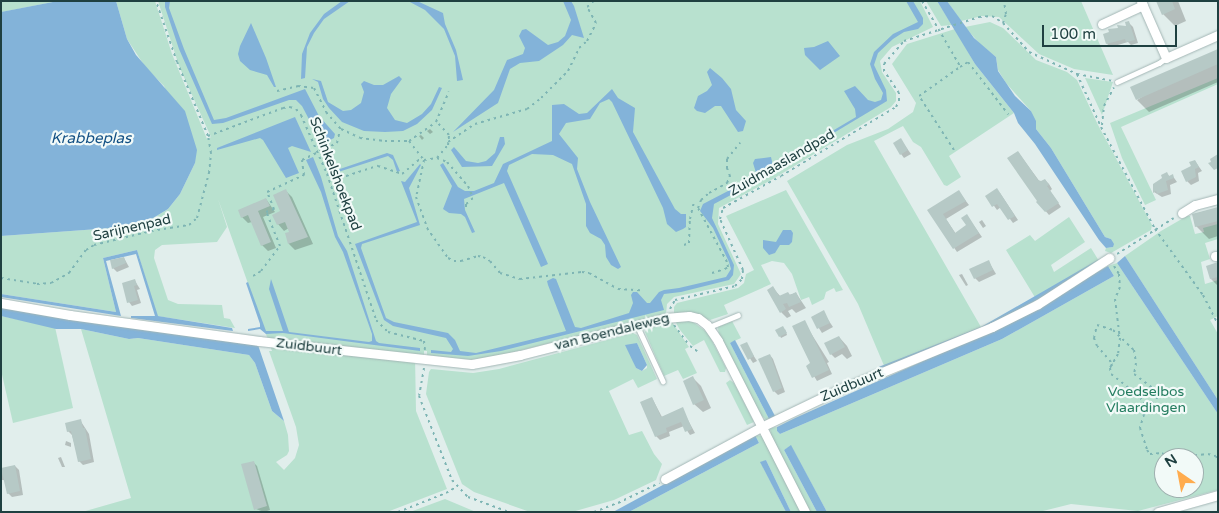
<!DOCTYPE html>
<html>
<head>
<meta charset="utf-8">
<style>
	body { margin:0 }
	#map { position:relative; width:1219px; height:513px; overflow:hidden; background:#e1eeec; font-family:"Varela Round",sans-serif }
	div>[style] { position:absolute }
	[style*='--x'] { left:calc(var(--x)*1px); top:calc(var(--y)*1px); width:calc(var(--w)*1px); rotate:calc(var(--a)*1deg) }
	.green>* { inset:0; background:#b8e1cf }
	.water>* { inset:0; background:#83b3d9 }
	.shadow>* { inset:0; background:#0003 }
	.building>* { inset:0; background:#b6c9c6 }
	.path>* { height:2px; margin-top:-1px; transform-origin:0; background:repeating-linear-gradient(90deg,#7eb5b4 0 2.5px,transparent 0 6.5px) }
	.roads { filter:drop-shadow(0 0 1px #a3b6b5) drop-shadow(0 0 1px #a3b6b5) }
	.service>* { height:4.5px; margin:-2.25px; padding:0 2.25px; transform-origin:2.25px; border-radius:2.25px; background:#fff }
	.minor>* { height:9px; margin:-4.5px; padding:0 4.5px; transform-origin:4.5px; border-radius:4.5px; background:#fff }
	span { translate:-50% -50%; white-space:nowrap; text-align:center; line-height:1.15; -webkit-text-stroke:4.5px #f2faf8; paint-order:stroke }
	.street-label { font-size:14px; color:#1f4041 }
	.park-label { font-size:14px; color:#247d60 }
	.water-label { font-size:15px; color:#125084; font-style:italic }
	.frame { position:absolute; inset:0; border:2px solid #1f4041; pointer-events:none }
	.north { position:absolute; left:1154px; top:448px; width:50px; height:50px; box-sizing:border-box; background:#f2faf8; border:1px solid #9eb0af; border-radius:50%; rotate:327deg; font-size:14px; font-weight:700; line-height:20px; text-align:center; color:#1f4041 }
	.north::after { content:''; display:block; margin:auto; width:18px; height:22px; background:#ffac4e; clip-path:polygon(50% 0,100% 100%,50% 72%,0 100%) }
	.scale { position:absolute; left:1042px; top:25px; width:135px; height:22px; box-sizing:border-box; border:2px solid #1f4041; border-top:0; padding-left:6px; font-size:15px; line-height:18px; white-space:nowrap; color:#1f4041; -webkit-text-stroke:4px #f2faf8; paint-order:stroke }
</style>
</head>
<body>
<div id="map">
	<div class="green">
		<div style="clip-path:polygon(1px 1px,58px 1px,2px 12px)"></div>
		<div style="clip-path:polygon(116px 1px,155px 1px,172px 54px,207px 139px,211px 137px,179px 66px,158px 1px,920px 1px,933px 27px,892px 47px,880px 61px,882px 72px,896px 93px,896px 101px,891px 107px,773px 179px,719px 208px,718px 224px,741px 274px,734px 284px,674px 297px,667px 304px,666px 314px,502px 355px,476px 360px,427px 356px,427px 351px,424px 351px,424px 355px,415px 356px,416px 411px,447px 489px,387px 512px,82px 512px,131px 498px,81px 329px,129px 339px,138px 338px,249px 355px,255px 363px,272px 411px,284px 421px,288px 435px,289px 451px,287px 455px,276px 462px,284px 470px,295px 458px,299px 445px,296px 427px,269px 351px,272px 351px,218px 199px,227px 227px,217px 242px,162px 245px,155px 250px,154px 258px,168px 300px,178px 304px,222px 305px,224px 318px,230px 319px,235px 328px,157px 316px,137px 250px,103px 258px,116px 312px,1px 294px,1px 236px,140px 226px,168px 209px,180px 194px,195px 163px,164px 86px,146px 68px,127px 39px)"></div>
		<div style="clip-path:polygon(926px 1px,937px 1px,952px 25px,941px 26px)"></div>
		<div style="clip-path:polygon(947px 1px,1081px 1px,1113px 75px,1074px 69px,1039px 54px,999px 17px,982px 16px,961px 21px)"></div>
		<div style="clip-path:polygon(990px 22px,1003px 28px,1036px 60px,1067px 72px,1077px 80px,1098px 125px,1152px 225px,1151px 230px,1111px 253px,1105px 251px,1106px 248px,1113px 247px,1111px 239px,1105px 237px,1051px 148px,1036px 129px,1031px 111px,1006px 83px,998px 70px,996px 57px,980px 44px,965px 27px)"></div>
		<div style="clip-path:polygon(955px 29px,975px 64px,1014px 113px,949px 156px,961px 177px,947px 186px,944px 185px,921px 147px,913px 142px,903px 126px,874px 141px,981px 327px,885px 368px,858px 304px,787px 181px,847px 145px,888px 129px,913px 112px,916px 103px,892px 64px,907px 44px)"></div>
		<div style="clip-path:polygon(1085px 78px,1113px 82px,1102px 115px)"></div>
		<div style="clip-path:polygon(1218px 78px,1218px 84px,1121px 127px,1156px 200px,1145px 205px,1122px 158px,1110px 123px)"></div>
		<div style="clip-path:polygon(786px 190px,843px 290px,836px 292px,834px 288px,826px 292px,824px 299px,812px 305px,809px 297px,801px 300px,792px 274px,784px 263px,772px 261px,761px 265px,771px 284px,724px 305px,728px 314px,710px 320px,689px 312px,674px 313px,674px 307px,677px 303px,738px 288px,744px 283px,746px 274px,754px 270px,726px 216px)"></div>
		<div style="clip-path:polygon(1187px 216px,1190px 216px,1195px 234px,1204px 232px,1203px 228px,1218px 224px,1218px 239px,1205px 243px,1210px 259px,1201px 262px,1205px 284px,1218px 280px,1218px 316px,1210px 320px,1218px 334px,1218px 400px,1125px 256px,1161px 231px)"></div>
		<div style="clip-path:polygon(1069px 217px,1085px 242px,1051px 265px,1054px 272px,1091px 248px,1099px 261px,1036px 299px,1006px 250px,1030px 235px,1035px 241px)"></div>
		<div style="clip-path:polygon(evenodd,1117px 263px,1218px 414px,1218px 490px,1138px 511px,1071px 504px,1039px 512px,827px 512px,791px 446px,784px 450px,817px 512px,809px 512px,771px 437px,770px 428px,777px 427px,777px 431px,780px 434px,1002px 339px,1114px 276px,1108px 266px,1117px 263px,1164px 458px,1194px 458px,1194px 488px,1164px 488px,1164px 458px)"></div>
		<div style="clip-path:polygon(1px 316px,55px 327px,73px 408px,13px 423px,1px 370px)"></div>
		<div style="clip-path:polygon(684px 320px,693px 322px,708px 333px,726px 368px,725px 372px,720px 372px,704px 340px,693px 346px,680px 330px,675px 321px)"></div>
		<div style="clip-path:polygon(732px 321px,741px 338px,730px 343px,769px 419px,766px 420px,761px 415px,719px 336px,718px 327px)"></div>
		<div style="clip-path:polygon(672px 322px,689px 347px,685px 349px,697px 373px,683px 379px,678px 370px,664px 376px,645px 332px,647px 329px)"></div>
		<div style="clip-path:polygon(evenodd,633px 333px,637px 335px,657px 379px,638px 388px,633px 379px,609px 391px,629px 435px,642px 431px,654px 454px,662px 464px,656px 480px,614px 500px,572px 512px,530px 512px,474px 492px,462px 484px,426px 394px,429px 372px,431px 369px,473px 373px,499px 369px,633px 333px,637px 343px,647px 365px,647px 368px,642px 371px,636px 368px,630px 352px,637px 343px)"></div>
		<div style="clip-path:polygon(730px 380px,734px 383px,754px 422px,747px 425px,726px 383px)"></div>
		<div style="clip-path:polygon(755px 435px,762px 436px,801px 512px,791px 512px,766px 460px,761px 463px,786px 512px,629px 512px,759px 443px)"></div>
		<div style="clip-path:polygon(445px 499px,476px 512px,410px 512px)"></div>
	</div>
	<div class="water">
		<div style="clip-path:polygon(58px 1px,116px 1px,127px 39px,136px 55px,185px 111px,197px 150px,195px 163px,180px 194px,168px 209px,140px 226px,1px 236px,1px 12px)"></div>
		<div style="clip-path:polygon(165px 1px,170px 1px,169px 8px,184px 49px,214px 120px,226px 118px,305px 89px,319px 116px,335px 134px,334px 138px,322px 144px,302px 106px,296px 100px,289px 100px,223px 123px,212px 124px,179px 49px,165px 7px)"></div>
		<div style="clip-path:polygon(342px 1px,350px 1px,324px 19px,314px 33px,307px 47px,305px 78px,301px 79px,302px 54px,310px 33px,324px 14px)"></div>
		<div style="clip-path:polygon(408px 1px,417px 1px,443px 13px,445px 24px,456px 50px,463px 80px,457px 81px,455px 56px,444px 29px,425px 10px)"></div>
		<div style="clip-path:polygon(563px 1px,571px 1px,574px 6px,584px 38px,572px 35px,563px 45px,539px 61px,520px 63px,510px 69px,498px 103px,453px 132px,494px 90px,507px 60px,523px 54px,525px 48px,519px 36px,522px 30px,526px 29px,548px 45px,558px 42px,565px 36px,571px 20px)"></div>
		<div style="clip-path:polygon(906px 1px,913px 1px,923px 18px,923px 24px,918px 29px,904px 32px,893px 39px,878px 53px,874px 65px,886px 90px,887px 101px,777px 167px,770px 174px,714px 204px,712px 218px,734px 265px,733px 275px,729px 280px,681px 292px,664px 294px,661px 300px,664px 310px,501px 351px,468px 356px,431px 353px,431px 350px,451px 352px,453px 349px,446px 338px,393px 326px,384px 320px,355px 244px,417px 222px,401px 181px,405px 182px,420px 164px,421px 165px,409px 188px,420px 225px,362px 244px,361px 248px,386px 318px,394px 322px,448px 333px,455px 340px,460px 351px,476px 353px,566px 331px,548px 285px,547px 281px,553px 278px,556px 279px,575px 327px,581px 328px,629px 313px,633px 303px,631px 295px,633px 292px,637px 292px,647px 303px,650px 303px,659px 292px,664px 290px,679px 288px,726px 277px,731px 269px,729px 262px,713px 228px,700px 211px,703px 204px,757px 176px,753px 163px,755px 159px,771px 157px,773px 166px,856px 117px,855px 109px,844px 91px,855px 86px,868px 100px,875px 102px,881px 100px,883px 93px,875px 79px,870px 64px,874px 52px,893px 34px,918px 22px)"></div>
		<div style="clip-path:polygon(937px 1px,947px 1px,974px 38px,996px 57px,998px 71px,1015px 96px,1031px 111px,1036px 121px,1036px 129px,1051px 148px,1105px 237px,1111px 239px,1114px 244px,1113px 247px,1106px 248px,1099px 240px,1035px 144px,1018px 123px,1014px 113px,975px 64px)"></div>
		<div style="clip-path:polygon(251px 23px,266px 58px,276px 87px,274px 87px,267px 75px,250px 70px,240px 61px,238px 54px,240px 46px)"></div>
		<div style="clip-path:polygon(828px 41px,840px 56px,820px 70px,805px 55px,804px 48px,814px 47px)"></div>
		<div style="clip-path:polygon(710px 68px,722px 78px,731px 89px,736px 110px,746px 121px,743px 131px,738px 132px,721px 106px,715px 106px,705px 113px,697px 111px,694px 108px,698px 96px,707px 91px,712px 85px,707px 72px)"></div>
		<div style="clip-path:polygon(399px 76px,402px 79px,391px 94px,387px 108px,395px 120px,407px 123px,422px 114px,431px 104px,439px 87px,442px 88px,432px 110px,417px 124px,403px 131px,385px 132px,364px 131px,342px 122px,329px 108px,323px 99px,318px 82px,312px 79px,321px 81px,328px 102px,343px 111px,351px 110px,361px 103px,364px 92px,361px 84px,364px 81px,374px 85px,383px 85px)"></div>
		<div style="clip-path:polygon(612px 89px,618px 98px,635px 108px,633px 132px,675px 209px,681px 214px,686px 214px,686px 227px,683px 229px,676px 232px,667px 224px,663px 208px,612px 102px,609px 99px,600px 103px,590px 119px,566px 123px,559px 134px,578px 158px,577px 169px,590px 202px,621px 267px,618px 269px,611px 265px,606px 257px,605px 245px,601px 239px,590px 233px,586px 226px,586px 204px,572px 164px,553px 155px,532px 154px,509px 165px,507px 171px,548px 264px,541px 267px,504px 183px,464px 199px,465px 210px,475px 232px,472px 233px,465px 217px,461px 214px,449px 213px,443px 209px,452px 186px,440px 165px,443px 163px,458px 187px,465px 191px,474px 191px,494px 183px,503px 164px,552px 141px,552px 105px,564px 104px,579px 114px,587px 113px)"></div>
		<div style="clip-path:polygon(295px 117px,311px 152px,292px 146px,288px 148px,299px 173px,286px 178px,263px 140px,260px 138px,217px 150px,217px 148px)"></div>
		<div style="clip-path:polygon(500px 137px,504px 137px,505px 144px,492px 166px,462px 167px,451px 150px,454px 147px,466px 161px,478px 163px,486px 161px,495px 153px)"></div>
		<div style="clip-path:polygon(327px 153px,333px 167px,337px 170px,387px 153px,393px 155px,400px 171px,397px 172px,393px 160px,388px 156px,332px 174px,323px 154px)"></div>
		<div style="clip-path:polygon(313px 157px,321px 177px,338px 236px,347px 251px,376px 341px,379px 343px,420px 348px,420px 351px,283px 333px,266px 334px,260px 329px,248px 331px,248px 329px,260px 327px,260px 324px,246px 283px,248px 282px,266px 331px,283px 331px,269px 289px,271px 279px,289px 332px,369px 342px,372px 341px,372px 334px,343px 252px,335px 237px,321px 192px,306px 160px)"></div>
		<div style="clip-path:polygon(783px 230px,791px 230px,793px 233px,792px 242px,789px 245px,780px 245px,775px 253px,769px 255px,763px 248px,763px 240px,776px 242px)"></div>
		<div style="clip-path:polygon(137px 250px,158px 316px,232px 328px,233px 331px,131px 318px,131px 316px,155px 316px,136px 254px,106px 261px,121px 316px,1px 297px,1px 294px,116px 312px,103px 258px)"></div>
		<div style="clip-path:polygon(1125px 256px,1218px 400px,1218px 414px,1117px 263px)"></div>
		<div style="clip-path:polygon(1101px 258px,1042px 297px,989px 326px,881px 369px,876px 368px,981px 327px)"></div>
		<div style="clip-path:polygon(1108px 266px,1114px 276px,1002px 339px,780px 434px,777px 431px,777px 427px,795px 418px,1002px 326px)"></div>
		<div style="clip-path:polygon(1px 307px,258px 345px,284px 421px,272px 411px,255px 363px,249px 355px,138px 338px,129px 339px,81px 329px,56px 329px,1px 316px)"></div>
		<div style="clip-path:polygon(735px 340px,775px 416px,769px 419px,730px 343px)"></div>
		<div style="clip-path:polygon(637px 343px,647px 365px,642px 371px,636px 368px,625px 345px)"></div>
		<div style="clip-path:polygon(755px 435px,759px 443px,629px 512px,613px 512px)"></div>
		<div style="clip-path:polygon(791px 445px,827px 512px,817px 512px,784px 450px)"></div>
		<div style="clip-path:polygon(766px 460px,791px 512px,786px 512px,760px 462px)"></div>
	</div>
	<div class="shadow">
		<div style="clip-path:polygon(1157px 1px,1178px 1px,1186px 21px,1175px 26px,1163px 14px)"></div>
		<div style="clip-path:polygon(1129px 23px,1133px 27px,1138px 43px,1131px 45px,1128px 42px,1111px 47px,1107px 44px,1111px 33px,1128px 27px)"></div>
		<div style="clip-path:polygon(1218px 50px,1218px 82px,1149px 112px,1137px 100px)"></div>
		<div style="clip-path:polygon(430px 129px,433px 132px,430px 134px,427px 131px)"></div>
		<div style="clip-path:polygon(421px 135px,424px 138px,422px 140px,419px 136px)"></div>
		<div style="clip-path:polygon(901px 140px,911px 154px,904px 158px,901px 154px)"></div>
		<div style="clip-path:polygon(1018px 152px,1040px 182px,1045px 180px,1049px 184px,1052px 189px,1050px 191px,1061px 207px,1049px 215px,1038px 202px)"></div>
		<div style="clip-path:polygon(1195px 161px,1202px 171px,1198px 173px,1199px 181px,1191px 185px,1187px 181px)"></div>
		<div style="clip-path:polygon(1167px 174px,1170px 177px,1172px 175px,1177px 182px,1170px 185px,1171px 194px,1162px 197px,1154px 192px,1154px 185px,1164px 179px)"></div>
		<div style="clip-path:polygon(286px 191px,292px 197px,313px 244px,295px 250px,289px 244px,286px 234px,291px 233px,289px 228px,284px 231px,278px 224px)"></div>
		<div style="clip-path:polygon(959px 192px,969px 205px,946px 219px,956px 234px,967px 226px,967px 216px,982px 237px,957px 252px,929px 210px)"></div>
		<div style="clip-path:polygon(1000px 193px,1018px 220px,1013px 223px,1001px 207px,997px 210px,987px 196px)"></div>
		<div style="clip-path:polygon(266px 199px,275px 212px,263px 217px,276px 248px,268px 251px,262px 245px,252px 222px,248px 223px,242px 217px)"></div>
		<div style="clip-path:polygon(1218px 208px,1218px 236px,1209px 239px,1196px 226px)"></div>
		<div style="clip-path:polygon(982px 220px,986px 226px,983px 228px,979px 222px)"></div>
		<div style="clip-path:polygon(124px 258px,129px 267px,117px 272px,113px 268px)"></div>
		<div style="clip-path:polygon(989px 262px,996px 274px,979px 282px,975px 278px)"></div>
		<div style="clip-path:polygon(1218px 264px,1218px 286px,1211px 279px)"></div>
		<div style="clip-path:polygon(962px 274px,968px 285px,966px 286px,959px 275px)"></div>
		<div style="clip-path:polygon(135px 281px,140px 289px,137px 290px,141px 303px,132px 306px,129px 302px)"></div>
		<div style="clip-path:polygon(773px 288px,781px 297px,796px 293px,806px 308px,796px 313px,792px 309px,788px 311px,791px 316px,787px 318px,781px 312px)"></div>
		<div style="clip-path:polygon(823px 312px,833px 327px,822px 333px,812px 317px)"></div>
		<div style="clip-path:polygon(804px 322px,829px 362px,827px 363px,832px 374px,817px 381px,808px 366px,812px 365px)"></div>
		<div style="clip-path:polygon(785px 329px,787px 335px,781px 338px,780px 336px)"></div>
		<div style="clip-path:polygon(839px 337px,847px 346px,852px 356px,847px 359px,842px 354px,835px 358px,831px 354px)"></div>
		<div style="clip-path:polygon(746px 344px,757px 361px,753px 363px,742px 346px)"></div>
		<div style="clip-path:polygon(770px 355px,773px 359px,785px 392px,778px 395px,774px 391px)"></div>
		<div style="clip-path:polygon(693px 378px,701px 386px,711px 408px,703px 412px,694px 404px)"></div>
		<div style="clip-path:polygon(652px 398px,662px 417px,682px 409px,695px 433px,690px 435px,684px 426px,669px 432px,670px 436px,660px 440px,656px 436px)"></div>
		<div style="clip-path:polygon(80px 420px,89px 434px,94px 462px,83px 465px,79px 461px,72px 435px,68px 431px)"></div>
		<div style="clip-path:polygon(66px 441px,71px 443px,71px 447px,65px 445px)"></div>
		<div style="clip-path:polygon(61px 457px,65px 467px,62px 467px,58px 458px)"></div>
		<div style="clip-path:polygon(253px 462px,257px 466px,270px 510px,264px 512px,256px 509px)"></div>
		<div style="clip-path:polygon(15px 466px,19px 470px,23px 495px,12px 497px,8px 493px,6px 480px,1px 480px,1px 469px)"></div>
	</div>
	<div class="building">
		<div style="clip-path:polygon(1156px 1px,1172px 1px,1175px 9px,1162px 15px)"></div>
		<div style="clip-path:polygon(1129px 21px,1135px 40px,1126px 42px,1125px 39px,1106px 44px,1103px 34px,1109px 32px,1108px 29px,1118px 28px,1117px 25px,1126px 26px,1125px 22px)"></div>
		<div style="clip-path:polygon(1218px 49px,1218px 64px,1136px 100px,1130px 87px)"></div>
		<div style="clip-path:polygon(901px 138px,908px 150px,900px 155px,893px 143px)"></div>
		<div style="clip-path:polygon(1018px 151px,1038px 180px,1041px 181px,1045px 179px,1049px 185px,1047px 186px,1059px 203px,1045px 212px,1036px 202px,1037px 201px,1007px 158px)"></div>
		<div style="clip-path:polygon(1218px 154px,1218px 168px,1214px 170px,1208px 163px,1211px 162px,1210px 159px)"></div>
		<div style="clip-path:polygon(1195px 160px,1199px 167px,1195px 169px,1196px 177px,1186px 182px,1181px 171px,1191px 166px,1189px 162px)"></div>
		<div style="clip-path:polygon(1167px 172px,1169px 176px,1173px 174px,1174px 178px,1166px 181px,1168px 190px,1157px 194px,1156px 191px,1153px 193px,1153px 184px,1162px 178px,1161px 175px)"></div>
		<div style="clip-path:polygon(997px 188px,1015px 216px,1008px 220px,997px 204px,992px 207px,985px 196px)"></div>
		<div style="clip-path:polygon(286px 189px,308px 237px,288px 244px,285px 233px,289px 232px,285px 222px,277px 225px,272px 215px,280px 211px,273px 195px)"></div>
		<div style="clip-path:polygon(959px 190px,966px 201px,943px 214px,955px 233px,966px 225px,961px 218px,967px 214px,979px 233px,953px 249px,927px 210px)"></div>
		<div style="clip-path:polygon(266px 198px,270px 206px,258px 211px,271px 242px,261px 246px,248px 215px,241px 218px,238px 210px)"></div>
		<div style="clip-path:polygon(1218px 207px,1218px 221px,1195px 227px,1192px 214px)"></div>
		<div style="clip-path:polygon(124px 257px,126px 263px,112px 269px,110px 260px)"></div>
		<div style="clip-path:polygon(989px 260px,993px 270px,974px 279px,969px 269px)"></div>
		<div style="clip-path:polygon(1218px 262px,1218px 277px,1210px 279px,1206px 266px)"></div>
		<div style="clip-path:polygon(135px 279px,137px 285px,134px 286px,138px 300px,127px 303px,122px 283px)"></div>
		<div style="clip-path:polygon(773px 286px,779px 296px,788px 292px,790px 295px,796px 292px,801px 302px,789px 307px,787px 303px,783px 304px,786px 309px,780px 313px,767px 290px)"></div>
		<div style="clip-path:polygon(824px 310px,830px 323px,817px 329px,811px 317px)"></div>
		<div style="clip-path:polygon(805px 320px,829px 370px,812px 378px,806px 366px,810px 363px,792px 326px)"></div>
		<div style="clip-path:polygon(783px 326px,787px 333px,779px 337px,775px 330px)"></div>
		<div style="clip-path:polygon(839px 336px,845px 347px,830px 355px,824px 343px)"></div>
		<div style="clip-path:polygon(747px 342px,754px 356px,748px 360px,740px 345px)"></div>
		<div style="clip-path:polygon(770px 354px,782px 388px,773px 392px,758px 359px)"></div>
		<div style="clip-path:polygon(693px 376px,704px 400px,693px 405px,683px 381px)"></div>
		<div style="clip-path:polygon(652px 397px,661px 417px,683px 407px,692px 429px,685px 432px,681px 422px,666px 428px,667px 432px,655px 437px,640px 402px)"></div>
		<div style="clip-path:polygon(81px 419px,83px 428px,85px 428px,91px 459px,78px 462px,71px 431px,67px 432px,65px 423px)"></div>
		<div style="clip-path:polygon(254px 461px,267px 506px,254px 510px,241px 464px)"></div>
		<div style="clip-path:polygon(15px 465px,20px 491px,7px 494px,1px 468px)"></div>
	</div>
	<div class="path">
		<div style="--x:922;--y:1;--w:75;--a:59.7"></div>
		<div style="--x:1003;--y:23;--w:9;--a:-72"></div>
		<div style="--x:1006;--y:14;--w:13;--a:-99"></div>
		<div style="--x:1077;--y:74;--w:36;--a:11"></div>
		<div style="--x:277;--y:91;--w:22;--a:-13"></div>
		<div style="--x:298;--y:86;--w:16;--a:7"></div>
		<div style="--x:314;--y:88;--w:27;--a:63"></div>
		<div style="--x:326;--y:112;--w:23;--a:49"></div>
		<div style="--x:341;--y:129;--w:21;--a:25"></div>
		<div style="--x:360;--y:138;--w:25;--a:7"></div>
		<div style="--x:385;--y:141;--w:24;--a:0"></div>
		<div style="--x:409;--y:141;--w:33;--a:-35"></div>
		<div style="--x:436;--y:122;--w:33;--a:-67"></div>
		<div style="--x:1102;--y:125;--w:19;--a:-84"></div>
		<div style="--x:1104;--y:106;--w:21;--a:-62"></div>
		<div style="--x:208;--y:136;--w:80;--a:-20.5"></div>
		<div style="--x:283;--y:108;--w:7;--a:-8"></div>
		<div style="--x:290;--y:107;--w:6;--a:18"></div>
		<div style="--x:296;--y:109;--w:8;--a:50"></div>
		<div style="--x:301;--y:115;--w:64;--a:66.2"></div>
		<div style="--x:327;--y:174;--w:154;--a:71.4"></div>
		<div style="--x:376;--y:320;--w:17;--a:45"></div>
		<div style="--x:388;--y:332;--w:37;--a:14"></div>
		<div style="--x:424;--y:341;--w:9;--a:84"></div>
		<div style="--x:409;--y:141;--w:24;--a:52"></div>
		<div style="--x:424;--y:160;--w:13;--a:-9"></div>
		<div style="--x:437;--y:158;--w:17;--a:-50"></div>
		<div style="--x:448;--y:145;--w:10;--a:-84"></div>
		<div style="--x:449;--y:135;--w:18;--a:-133"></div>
		<div style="--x:448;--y:142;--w:32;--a:-34"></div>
		<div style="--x:475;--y:124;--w:54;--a:-16.1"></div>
		<div style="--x:527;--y:109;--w:18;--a:-38"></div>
		<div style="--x:541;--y:98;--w:38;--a:-45"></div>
		<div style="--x:568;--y:71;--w:25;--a:-64"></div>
		<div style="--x:579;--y:48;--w:11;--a:-41"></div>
		<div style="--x:587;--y:41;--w:20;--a:-63"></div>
		<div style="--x:596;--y:23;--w:18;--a:-119"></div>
		<div style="--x:587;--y:7;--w:9;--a:-41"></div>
		<div style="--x:954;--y:150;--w:64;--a:-122.9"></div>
		<div style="--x:919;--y:96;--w:50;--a:-35.3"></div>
		<div style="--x:960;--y:67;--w:9;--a:-32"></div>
		<div style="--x:968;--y:62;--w:66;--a:52.4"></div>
		<div style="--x:437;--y:158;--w:11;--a:22"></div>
		<div style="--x:447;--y:162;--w:32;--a:49"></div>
		<div style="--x:468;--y:186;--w:13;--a:67"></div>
		<div style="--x:473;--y:198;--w:9;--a:139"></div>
		<div style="--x:466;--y:204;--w:5;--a:90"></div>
		<div style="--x:424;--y:160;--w:38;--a:102"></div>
		<div style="--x:416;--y:197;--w:33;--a:70"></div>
		<div style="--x:427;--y:228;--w:37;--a:55"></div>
		<div style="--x:448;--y:258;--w:7;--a:27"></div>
		<div style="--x:454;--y:261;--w:7;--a:0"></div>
		<div style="--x:461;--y:261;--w:18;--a:-16"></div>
		<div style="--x:478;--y:256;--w:5;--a:11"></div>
		<div style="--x:483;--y:257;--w:8;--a:30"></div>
		<div style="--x:490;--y:261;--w:16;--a:50"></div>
		<div style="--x:500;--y:273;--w:21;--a:17"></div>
		<div style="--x:520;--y:279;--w:62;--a:-6.4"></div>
		<div style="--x:582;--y:272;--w:7;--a:8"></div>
		<div style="--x:589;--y:273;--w:33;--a:29"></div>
		<div style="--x:618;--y:289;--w:22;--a:3"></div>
		<div style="--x:327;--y:174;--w:14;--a:17"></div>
		<div style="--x:340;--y:178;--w:40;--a:-18"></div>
		<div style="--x:378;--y:166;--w:25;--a:18"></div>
		<div style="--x:402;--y:174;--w:26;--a:-40"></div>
		<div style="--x:684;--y:245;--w:5;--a:-22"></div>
		<div style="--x:689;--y:243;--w:24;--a:-88"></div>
		<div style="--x:690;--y:219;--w:18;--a:-77"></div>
		<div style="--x:1117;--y:254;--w:67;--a:-32.3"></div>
		<div style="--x:1114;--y:266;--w:9;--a:58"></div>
		<div style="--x:1119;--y:274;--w:13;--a:86"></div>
		<div style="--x:1120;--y:287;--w:13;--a:113"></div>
		<div style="--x:1115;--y:299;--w:39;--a:83"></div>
		<div style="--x:1120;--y:338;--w:16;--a:97"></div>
		<div style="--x:1118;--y:354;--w:16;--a:120"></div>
		<div style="--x:1110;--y:368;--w:6;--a:81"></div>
		<div style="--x:1111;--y:374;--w:37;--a:38"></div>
		<div style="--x:1140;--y:397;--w:13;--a:61"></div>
		<div style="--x:1146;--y:408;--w:21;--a:107"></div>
		<div style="--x:1140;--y:428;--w:23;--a:72"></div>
		<div style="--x:1147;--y:450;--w:5;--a:53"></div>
		<div style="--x:1150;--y:454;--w:12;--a:-5"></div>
		<div style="--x:1162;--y:453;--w:9;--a:36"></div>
		<div style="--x:1169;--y:458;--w:39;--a:-6"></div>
		<div style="--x:1208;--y:454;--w:8;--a:14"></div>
		<div style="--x:1216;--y:456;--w:5;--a:68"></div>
		<div style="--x:712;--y:273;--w:14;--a:-17"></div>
		<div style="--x:725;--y:269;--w:4;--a:-34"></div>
		<div style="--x:728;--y:267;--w:5;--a:-101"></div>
		<div style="--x:727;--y:262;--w:61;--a:-118.2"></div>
		<div style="--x:698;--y:208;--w:9;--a:-69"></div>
		<div style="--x:701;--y:200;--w:11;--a:-41"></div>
		<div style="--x:709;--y:193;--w:21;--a:-29"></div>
		<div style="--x:727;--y:183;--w:8;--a:-67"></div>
		<div style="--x:730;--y:176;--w:9;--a:-111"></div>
		<div style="--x:727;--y:168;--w:9;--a:-90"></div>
		<div style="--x:727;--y:159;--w:21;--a:-51"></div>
		<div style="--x:253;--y:276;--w:9;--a:-32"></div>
		<div style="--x:261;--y:271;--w:31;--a:-53"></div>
		<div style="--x:280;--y:246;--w:37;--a:-112"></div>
		<div style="--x:266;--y:212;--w:9;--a:-21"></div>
		<div style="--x:274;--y:209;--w:18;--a:-112"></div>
		<div style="--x:267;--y:192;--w:41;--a:-24.7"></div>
		<div style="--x:304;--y:175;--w:15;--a:-98"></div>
		<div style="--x:302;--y:160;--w:39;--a:-26"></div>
		<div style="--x:337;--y:143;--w:13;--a:-77"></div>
		<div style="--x:1;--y:278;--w:36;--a:9"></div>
		<div style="--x:37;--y:284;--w:14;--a:-4"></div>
		<div style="--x:51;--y:283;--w:21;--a:-29"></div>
		<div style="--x:69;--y:273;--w:29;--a:-54"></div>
		<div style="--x:86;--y:250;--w:9;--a:-32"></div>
		<div style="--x:94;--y:245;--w:59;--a:-13.8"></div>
		<div style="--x:151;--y:231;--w:38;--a:-9"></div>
		<div style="--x:189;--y:225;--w:11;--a:-41"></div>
		<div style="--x:197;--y:218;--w:47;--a:-75.1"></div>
		<div style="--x:209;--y:173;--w:20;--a:-84"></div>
		<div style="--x:211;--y:153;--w:17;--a:-100"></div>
		<div style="--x:208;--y:136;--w:80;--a:-112.7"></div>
		<div style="--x:177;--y:62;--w:65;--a:-109"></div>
		<div style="--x:670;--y:309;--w:10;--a:-61"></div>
		<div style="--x:675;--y:300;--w:62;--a:-13.1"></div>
		<div style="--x:735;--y:286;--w:10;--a:-45"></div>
		<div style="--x:742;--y:279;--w:9;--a:-84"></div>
		<div style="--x:743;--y:270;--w:56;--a:-114.3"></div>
		<div style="--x:720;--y:219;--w:11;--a:-75"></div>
		<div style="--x:723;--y:208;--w:66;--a:-28.9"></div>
		<div style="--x:781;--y:176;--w:134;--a:-31"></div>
		<div style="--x:896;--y:107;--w:7;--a:-63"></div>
		<div style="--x:899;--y:101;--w:8;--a:-90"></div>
		<div style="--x:899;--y:93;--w:27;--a:-124"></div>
		<div style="--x:884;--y:71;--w:7;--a:-90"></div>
		<div style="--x:884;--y:64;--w:30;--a:-49"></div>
		<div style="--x:904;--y:41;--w:79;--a:-17.7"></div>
		<div style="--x:979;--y:17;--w:13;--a:-4"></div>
		<div style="--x:992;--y:16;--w:13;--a:32"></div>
		<div style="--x:1003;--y:23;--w:39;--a:48"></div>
		<div style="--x:1029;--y:52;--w:53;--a:24.6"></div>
		<div style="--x:1077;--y:74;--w:58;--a:65.6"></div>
		<div style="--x:1101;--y:127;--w:115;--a:62.1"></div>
		<div style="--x:1155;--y:229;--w:82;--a:54"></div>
		<div style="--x:1203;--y:295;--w:33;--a:63"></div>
		<div style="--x:674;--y:325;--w:26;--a:53"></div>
		<div style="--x:690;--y:346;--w:9;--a:36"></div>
		<div style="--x:1112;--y:366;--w:4;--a:-104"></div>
		<div style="--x:1111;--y:362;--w:21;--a:-131"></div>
		<div style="--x:1097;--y:346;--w:9;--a:-111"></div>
		<div style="--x:1094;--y:338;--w:13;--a:-77"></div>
		<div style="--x:1097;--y:325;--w:17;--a:17"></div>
		<div style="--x:1113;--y:330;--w:29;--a:44"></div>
		<div style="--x:1134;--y:350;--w:13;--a:81"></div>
		<div style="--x:1136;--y:363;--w:11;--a:100"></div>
		<div style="--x:1134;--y:374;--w:31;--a:37"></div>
		<div style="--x:1159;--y:393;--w:4;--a:104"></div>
		<div style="--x:1158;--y:397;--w:16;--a:137"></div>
		<div style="--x:424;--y:368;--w:28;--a:100"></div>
		<div style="--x:419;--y:396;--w:90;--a:68.6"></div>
		<div style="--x:452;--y:480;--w:23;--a:47"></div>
		<div style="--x:468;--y:497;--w:44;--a:20.1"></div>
		<div style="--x:398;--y:512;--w:52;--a:-21.6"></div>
		<div style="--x:446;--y:493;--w:12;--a:-31"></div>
		<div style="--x:594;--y:512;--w:26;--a:-21"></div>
		<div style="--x:618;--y:503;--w:46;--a:-26"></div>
	</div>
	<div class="roads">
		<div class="service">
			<div style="--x:1117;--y:82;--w:46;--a:-24.3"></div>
			<div style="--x:1159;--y:63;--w:9;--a:-36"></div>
			<div style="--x:637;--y:325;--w:62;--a:65.1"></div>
			<div style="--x:709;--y:327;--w:31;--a:-22"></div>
		</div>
		<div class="minor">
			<div style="--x:1141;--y:1;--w:62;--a:66.3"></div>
			<div style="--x:1166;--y:58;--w:57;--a:-23.9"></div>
			<div style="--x:1102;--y:24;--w:45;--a:-24.9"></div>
			<div style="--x:1182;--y:213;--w:15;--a:-32"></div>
			<div style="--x:1195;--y:205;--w:24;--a:-15"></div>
			<div style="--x:1215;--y:256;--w:3;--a:0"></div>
			<div style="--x:1;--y:303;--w:70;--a:9.9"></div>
			<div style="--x:70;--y:315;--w:191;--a:7.8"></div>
			<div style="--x:259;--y:341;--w:214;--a:6.2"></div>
			<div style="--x:472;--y:364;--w:49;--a:-10.6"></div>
			<div style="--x:520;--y:355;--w:150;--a:-14.3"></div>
			<div style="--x:665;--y:318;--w:24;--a:-5"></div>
			<div style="--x:689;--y:316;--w:9;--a:13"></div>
			<div style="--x:698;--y:318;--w:11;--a:38"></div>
			<div style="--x:707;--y:325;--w:19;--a:55"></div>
			<div style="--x:718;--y:341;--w:192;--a:63"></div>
			<div style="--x:665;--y:479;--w:109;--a:-28.4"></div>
			<div style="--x:761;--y:427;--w:83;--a:-25.6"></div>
			<div style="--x:836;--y:391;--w:169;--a:-22.3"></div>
			<div style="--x:992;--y:327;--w:51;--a:-26.6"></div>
			<div style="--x:1038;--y:304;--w:85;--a:-32.9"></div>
			<div style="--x:1158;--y:512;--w:62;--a:-15.8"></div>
		</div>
	</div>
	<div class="street-label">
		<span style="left:782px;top:163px;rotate:-30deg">Zuidmaaslandpad</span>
		<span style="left:335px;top:174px;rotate:69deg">Schinkelshoekpad</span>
		<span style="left:132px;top:228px;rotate:-13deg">Sarijnenpad</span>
		<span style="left:612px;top:332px;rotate:-14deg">van Boendaleweg</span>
		<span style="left:309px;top:347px;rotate:7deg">Zuidbuurt</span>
		<span style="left:852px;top:385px;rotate:-23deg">Zuidbuurt</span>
	</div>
	<div class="park-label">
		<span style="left:1146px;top:400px">Voedselbos<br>Vlaardingen</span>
	</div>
	<div class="water-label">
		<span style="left:91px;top:139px">Krabbeplas</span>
	</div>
	<div class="frame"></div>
	<div class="north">N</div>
	<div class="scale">100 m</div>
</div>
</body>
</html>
